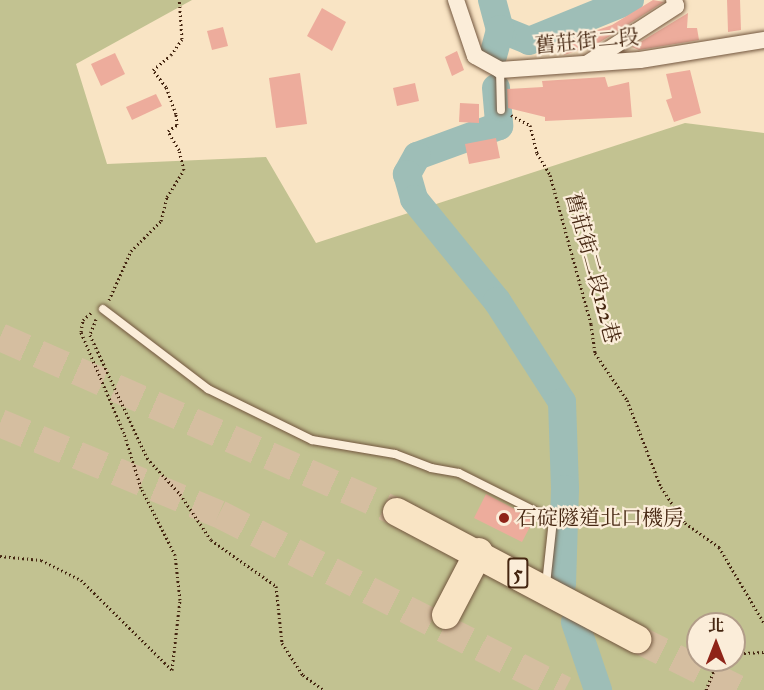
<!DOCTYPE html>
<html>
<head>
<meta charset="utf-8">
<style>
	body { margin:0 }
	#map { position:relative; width:764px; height:690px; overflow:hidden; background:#f9e4c4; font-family:"IM FELL Great Primer","Noto Serif TC",serif }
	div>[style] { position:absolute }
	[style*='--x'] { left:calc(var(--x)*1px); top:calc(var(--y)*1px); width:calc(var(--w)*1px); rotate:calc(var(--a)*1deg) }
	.green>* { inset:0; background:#c2c291 }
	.river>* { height:28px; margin:-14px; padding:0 14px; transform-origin:14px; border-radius:14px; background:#9ebeb7 }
	.building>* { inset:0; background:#edac9c }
	.highway-tunnel>* { height:28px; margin-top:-14px; transform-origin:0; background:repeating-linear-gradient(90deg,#d5bea0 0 28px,transparent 0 42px) }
	.path>* { height:3px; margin-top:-1.5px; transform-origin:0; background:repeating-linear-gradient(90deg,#452611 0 1.5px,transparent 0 4.5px) }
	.roads { filter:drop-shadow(0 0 2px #72563e) drop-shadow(0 0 2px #72563e) }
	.lane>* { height:8px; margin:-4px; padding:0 4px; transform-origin:4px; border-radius:4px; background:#fbedd9 }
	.street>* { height:16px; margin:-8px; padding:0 8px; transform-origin:8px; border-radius:8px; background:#fbedd9 }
	.highway>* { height:28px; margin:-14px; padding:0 14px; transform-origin:14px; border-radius:14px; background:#f9e4c4 }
	.dots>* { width:16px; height:16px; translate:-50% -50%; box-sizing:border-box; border:3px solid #fbedd9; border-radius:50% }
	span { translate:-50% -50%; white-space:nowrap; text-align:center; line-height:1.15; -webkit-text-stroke:4.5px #fbedd9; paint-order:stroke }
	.shield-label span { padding:2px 4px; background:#fbedd9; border:2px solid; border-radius:4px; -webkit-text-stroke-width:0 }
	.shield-label { font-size:20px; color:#452611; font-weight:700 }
	.street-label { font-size:21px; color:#452611 }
	.poi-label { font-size:21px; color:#452611 }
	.left { translate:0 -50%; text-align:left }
	.north { position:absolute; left:686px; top:612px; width:60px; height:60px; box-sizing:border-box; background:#fbedd9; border:2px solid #b29d89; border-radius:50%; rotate:0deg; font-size:16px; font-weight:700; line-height:24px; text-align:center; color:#452611 }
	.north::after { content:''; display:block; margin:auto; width:21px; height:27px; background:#8f2418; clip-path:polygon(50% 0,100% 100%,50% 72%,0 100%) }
</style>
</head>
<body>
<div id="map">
	<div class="green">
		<div style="clip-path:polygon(evenodd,0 0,192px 0,76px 64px,107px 164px,266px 157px,316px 243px,685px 123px,764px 133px,764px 690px,0 690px,0 0,698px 624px,734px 624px,734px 660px,698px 660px,698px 624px)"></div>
	</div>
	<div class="river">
		<div style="--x:492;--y:0;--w:30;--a:75"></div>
		<div style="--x:500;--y:29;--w:31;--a:22"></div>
		<div style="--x:529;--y:41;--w:109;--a:-22.1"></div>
		<div style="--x:493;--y:56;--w:28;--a:-75"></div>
		<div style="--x:496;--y:88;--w:38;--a:85"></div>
		<div style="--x:499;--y:126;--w:87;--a:159.9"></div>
		<div style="--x:417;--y:156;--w:21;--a:119"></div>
		<div style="--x:407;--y:174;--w:26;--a:74"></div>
		<div style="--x:414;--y:199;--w:132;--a:50.9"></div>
		<div style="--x:497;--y:301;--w:120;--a:57.2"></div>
		<div style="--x:562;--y:402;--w:87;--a:88"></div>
		<div style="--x:565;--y:489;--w:95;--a:91.8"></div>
		<div style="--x:575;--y:622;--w:72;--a:71.3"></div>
	</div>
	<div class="building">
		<div style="clip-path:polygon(653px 0,664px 2px,597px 44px,564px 55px,560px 43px,612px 25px)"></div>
		<div style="clip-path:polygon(727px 0,740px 0,741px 30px,728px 32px)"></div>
		<div style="clip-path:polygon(322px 8px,346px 22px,332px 51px,307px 36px)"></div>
		<div style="clip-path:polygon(688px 13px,687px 28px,697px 28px,699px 40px,639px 50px,632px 47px)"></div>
		<div style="clip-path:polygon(223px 27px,228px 46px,212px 50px,207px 31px)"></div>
		<div style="clip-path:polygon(457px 51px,464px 70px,452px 76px,445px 57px)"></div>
		<div style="clip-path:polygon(115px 53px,125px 74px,101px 86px,91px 64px)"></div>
		<div style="clip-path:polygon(690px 70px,701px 113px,674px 122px,666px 100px,672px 98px,666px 74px)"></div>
		<div style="clip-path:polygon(300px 73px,307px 124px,276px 128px,269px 78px)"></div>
		<div style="clip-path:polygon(605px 77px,608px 87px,629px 82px,632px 117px,545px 121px,545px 117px,508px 108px,507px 89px,543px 87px,542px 81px)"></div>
		<div style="clip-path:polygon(415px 83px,419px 101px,397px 106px,393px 88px)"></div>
		<div style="clip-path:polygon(156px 94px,162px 106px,132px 120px,126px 107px)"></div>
		<div style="clip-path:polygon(460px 103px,479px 104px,479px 123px,459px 122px)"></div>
		<div style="clip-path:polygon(496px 138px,500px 158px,469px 164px,465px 144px)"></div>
		<div style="clip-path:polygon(486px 494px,534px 519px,522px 542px,474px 518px)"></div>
	</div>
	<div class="highway-tunnel">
		<div style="--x:0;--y:337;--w:434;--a:23.8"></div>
		<div style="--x:0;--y:423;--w:237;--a:22.6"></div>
		<div style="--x:219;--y:514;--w:388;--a:27"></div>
		<div style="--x:637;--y:639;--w:115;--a:26.3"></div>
	</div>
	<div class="path">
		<div style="--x:511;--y:115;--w:21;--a:28"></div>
		<div style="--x:530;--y:125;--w:29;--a:76"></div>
		<div style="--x:537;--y:153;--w:26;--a:59"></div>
		<div style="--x:550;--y:175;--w:155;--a:74.6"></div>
		<div style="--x:591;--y:324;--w:29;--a:82"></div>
		<div style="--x:595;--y:353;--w:57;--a:55.8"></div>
		<div style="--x:627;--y:400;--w:93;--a:68.7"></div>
		<div style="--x:661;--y:487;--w:43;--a:56.3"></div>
		<div style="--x:685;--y:523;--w:42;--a:35.2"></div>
		<div style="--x:719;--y:547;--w:88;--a:59.4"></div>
		<div style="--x:109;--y:300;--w:54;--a:-65.8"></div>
		<div style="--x:131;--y:251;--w:42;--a:-45"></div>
		<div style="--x:161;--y:221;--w:25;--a:-76"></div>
		<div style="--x:167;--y:197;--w:32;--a:-58"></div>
		<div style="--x:184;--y:170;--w:21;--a:-104"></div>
		<div style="--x:179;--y:150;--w:22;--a:-120"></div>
		<div style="--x:168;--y:131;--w:11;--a:-34"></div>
		<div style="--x:177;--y:125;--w:11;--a:-95"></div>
		<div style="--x:176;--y:114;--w:29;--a:-110"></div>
		<div style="--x:166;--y:87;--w:21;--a:-127"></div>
		<div style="--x:153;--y:70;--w:23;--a:-40"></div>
		<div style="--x:171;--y:55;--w:19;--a:-55"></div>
		<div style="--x:182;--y:39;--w:39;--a:-94"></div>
		<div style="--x:96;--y:319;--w:17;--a:111"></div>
		<div style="--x:90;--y:335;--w:136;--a:65.1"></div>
		<div style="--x:147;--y:458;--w:49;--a:47.5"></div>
		<div style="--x:180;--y:494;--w:55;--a:56"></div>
		<div style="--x:211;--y:540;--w:80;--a:35.3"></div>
		<div style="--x:276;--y:586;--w:57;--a:84"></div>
		<div style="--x:282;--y:643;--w:38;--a:57"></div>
		<div style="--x:303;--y:675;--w:26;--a:36"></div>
		<div style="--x:0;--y:556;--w:41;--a:5.6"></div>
		<div style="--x:41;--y:560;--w:45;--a:26.6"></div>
		<div style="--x:81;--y:580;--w:128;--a:44.7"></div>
		<div style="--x:172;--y:670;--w:70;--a:-83.5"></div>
		<div style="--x:180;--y:600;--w:45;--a:-96.3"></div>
		<div style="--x:175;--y:555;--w:75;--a:-116.9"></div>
		<div style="--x:141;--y:488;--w:58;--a:-107.2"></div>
		<div style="--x:124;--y:433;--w:110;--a:-113.1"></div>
		<div style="--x:81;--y:332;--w:12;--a:-81"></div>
		<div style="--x:83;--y:320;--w:13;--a:-42"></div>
		<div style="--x:734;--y:646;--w:12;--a:35"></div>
		<div style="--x:744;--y:653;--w:20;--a:-3"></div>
		<div style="--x:706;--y:690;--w:32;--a:-68"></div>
	</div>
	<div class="roads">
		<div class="lane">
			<div style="--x:500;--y:70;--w:40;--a:88.6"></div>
			<div style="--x:103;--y:309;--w:132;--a:37.3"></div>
			<div style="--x:208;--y:389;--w:116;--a:26.1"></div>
			<div style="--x:312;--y:440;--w:84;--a:9.6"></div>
			<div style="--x:395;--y:454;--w:39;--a:21"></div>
			<div style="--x:431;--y:468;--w:28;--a:10"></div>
			<div style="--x:459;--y:473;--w:105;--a:26.6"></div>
			<div style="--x:553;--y:520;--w:64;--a:96.2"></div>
		</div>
		<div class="street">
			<div style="--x:456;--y:0;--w:59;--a:71.3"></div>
			<div style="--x:475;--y:56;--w:29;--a:29"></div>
			<div style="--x:500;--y:70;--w:140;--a:-4.1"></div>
			<div style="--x:640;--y:60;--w:126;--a:-9.2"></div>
			<div style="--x:588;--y:63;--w:105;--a:-32.9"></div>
			<div style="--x:676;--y:6;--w:6;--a:-108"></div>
		</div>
		<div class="highway">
			<div style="--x:397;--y:512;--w:272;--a:27.9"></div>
			<div style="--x:446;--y:615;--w:71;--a:-62.4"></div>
		</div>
	</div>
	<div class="dots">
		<div style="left:504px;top:518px;background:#8f2418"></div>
	</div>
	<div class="shield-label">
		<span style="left:518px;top:573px">5</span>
	</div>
	<div class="street-label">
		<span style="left:587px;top:41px;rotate:-5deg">舊莊街二段</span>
		<span style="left:593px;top:268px;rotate:75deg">舊莊街二段122巷</span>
	</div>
	<div class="poi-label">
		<span class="left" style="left:516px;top:518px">石碇隧道北口機房</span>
	</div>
	<div class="north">北</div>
</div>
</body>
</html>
